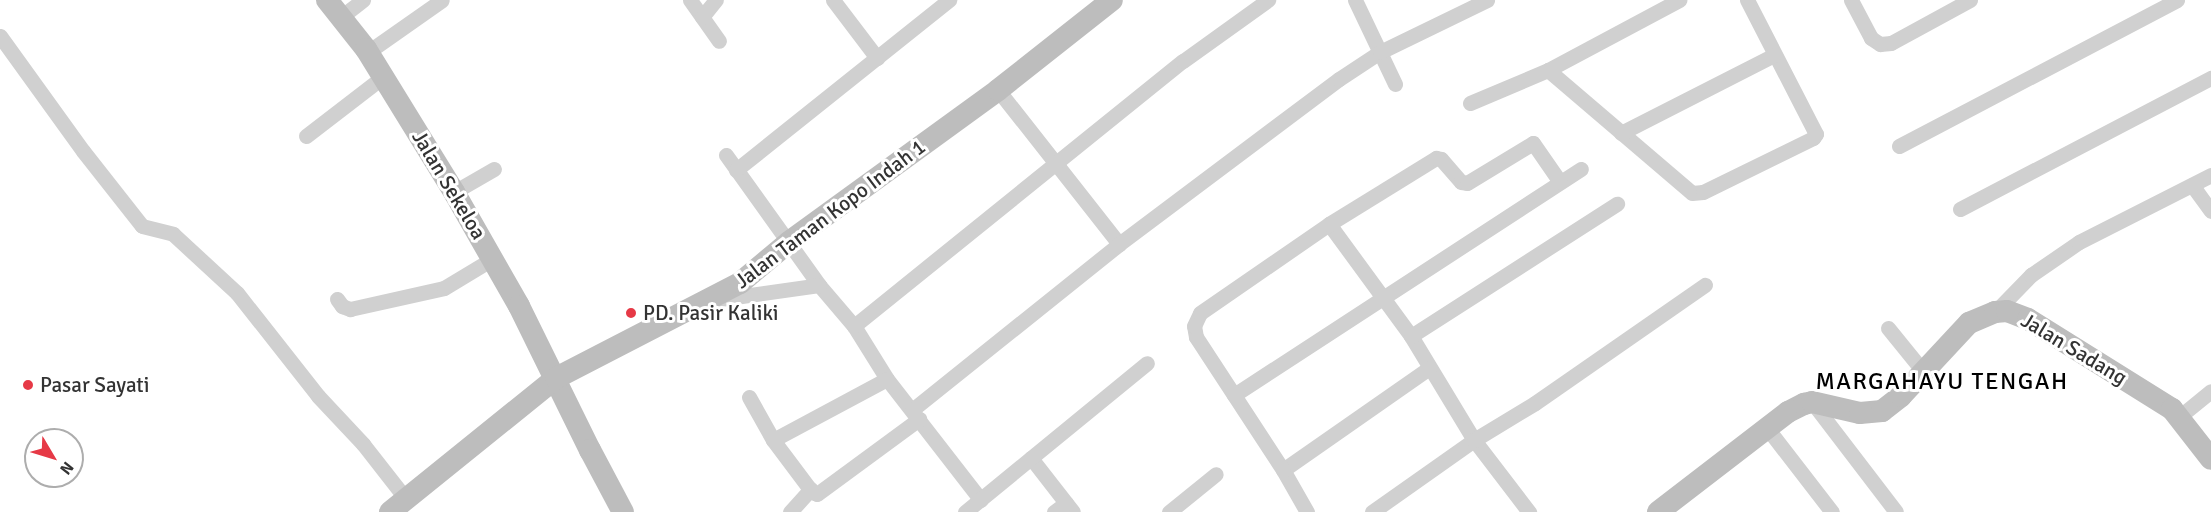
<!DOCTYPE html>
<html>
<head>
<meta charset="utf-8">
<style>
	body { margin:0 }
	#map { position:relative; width:2211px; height:512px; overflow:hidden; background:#fff; font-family:Signika,sans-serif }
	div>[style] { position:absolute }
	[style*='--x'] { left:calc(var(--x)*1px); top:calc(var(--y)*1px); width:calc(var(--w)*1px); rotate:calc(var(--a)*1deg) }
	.street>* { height:15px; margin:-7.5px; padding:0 7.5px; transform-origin:7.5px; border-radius:7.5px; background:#d0d0d0 }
	.secondary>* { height:22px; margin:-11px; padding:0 11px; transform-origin:11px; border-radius:11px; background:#bdbdbd }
	.dots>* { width:16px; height:16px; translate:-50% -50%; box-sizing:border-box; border:3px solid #fff; border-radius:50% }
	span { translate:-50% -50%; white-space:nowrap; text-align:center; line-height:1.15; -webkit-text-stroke:6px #fff; paint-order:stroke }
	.street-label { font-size:21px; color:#333 }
	.poi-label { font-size:21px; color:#333 }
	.left { translate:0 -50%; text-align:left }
	.quarter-label { font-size:24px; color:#000; letter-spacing:1.5px }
	.north { position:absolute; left:24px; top:428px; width:60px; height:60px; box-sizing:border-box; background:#fff; border:2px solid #adadad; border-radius:50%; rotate:128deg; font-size:16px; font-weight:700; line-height:24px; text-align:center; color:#333 }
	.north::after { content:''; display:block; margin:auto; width:21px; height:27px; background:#e63946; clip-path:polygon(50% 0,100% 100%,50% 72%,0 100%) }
</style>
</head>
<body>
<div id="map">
	<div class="street">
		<div style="--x:690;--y:0;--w:50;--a:54.7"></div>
		<div style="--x:833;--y:0;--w:73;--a:52.8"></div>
		<div style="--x:1355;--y:0;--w:93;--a:64.5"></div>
		<div style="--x:1851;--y:0;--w:43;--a:62.2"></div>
		<div style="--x:1871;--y:38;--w:11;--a:34"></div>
		<div style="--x:1880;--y:44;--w:11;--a:-5"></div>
		<div style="--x:1891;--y:43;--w:90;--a:-28.6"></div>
		<div style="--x:341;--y:17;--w:28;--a:-38"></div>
		<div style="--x:702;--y:17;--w:22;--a:-51"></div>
		<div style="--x:0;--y:36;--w:142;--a:54.2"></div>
		<div style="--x:83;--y:151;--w:95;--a:51.8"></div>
		<div style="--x:142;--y:226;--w:32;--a:14"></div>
		<div style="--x:173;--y:234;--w:87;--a:42.7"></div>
		<div style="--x:237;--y:293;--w:131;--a:51.8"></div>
		<div style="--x:318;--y:396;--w:66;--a:46.8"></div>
		<div style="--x:363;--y:444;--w:70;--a:52"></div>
		<div style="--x:368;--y:52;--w:90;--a:-35.1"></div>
		<div style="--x:1548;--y:70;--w:189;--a:40.5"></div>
		<div style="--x:1692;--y:193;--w:11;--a:-5"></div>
		<div style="--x:1703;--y:192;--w:123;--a:-26.1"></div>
		<div style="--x:1813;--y:138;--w:5;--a:-53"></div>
		<div style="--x:1816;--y:134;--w:151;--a:-117.2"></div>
		<div style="--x:998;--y:90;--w:196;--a:51.8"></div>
		<div style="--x:1470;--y:103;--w:85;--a:-22.9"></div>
		<div style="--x:1548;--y:70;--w:149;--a:-28.1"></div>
		<div style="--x:1621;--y:133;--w:172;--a:-27"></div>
		<div style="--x:306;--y:136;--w:98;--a:-37.6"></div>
		<div style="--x:1899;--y:146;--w:314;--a:-27.7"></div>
		<div style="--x:726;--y:155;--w:160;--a:54.4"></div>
		<div style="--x:819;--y:285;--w:54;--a:49.5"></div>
		<div style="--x:854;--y:326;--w:62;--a:58.1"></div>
		<div style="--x:887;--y:379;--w:153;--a:52.2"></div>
		<div style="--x:736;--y:170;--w:273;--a:-38.6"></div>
		<div style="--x:2192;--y:185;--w:32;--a:54"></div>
		<div style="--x:454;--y:192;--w:46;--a:-29.9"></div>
		<div style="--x:1960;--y:209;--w:283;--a:-27.6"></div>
		<div style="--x:1329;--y:224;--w:139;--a:53.8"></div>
		<div style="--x:1411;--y:336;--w:122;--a:58.8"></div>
		<div style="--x:1474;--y:440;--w:91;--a:52.6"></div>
		<div style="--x:337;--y:299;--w:9;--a:54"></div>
		<div style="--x:342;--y:306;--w:9;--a:21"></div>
		<div style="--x:350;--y:309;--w:96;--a:-12.6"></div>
		<div style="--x:444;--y:288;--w:56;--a:-31.1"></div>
		<div style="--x:721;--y:299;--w:99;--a:-8.1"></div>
		<div style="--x:1995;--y:312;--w:52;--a:-45.8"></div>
		<div style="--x:2031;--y:275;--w:58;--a:-34.5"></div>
		<div style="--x:2079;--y:242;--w:148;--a:-26.9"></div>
		<div style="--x:854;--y:326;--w:422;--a:-38.9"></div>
		<div style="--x:1183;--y:61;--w:105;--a:-35.7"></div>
		<div style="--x:1888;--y:328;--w:55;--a:50.9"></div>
		<div style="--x:1411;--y:336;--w:245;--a:-32.7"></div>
		<div style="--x:1234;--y:395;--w:414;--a:-33.1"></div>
		<div style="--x:749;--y:397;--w:49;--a:60.8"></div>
		<div style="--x:773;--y:440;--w:65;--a:53.1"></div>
		<div style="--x:812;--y:492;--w:5;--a:22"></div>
		<div style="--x:817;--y:494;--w:127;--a:-36.3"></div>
		<div style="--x:1812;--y:402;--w:138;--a:52.6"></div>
		<div style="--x:912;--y:410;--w:265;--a:-38.7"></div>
		<div style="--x:1119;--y:244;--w:275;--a:-36.9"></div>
		<div style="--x:1339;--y:79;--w:49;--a:-33.4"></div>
		<div style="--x:1380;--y:52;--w:119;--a:-25.9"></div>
		<div style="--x:2179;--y:417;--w:41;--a:-39.1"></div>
		<div style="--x:1767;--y:428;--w:106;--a:52.3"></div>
		<div style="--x:773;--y:440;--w:129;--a:-28.2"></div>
		<div style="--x:1031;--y:458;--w:68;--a:52.1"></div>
		<div style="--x:1283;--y:470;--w:178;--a:-34.9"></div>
		<div style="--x:790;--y:512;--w:31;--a:-48"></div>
		<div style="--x:965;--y:512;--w:235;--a:-39.3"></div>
		<div style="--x:1054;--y:512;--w:15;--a:-37"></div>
		<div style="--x:1169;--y:512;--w:60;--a:-39"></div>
		<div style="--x:1307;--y:512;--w:48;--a:-119.7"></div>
		<div style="--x:1283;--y:470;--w:159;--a:-123.2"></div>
		<div style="--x:1196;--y:337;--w:11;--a:-100"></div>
		<div style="--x:1194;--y:326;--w:14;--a:-65"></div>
		<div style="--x:1200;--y:313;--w:157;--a:-34.6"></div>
		<div style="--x:1329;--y:224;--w:126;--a:-31.7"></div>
		<div style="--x:1436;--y:158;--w:5;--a:11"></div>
		<div style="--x:1441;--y:159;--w:30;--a:49"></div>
		<div style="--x:1461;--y:182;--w:6;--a:9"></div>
		<div style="--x:1467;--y:183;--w:77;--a:-31.2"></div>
		<div style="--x:1533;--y:143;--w:47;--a:55.3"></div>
		<div style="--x:1372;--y:512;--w:125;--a:-35.2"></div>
		<div style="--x:1474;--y:440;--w:71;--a:-31.2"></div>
		<div style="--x:1535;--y:403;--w:207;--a:-34.8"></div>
	</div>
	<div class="secondary">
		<div style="--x:327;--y:0;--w:63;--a:51.5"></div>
		<div style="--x:366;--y:49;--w:168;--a:58.4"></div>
		<div style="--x:454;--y:192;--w:131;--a:60.3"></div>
		<div style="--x:519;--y:306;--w:161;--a:63.8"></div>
		<div style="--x:590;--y:450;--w:70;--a:62"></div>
		<div style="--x:390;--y:512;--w:213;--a:-38.9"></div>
		<div style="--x:556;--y:378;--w:207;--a:-27.3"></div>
		<div style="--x:740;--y:283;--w:64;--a:-39.9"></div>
		<div style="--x:789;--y:242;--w:258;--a:-36"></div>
		<div style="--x:998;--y:90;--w:145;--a:-38.3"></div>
		<div style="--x:1658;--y:512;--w:164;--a:-37.6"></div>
		<div style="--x:1788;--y:412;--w:18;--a:-27"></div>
		<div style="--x:1804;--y:404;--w:8;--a:-14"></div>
		<div style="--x:1812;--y:402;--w:49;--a:12.9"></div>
		<div style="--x:1860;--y:413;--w:22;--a:-5"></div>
		<div style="--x:1882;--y:411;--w:24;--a:-38"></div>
		<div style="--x:1901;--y:396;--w:100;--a:-47"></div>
		<div style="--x:1969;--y:323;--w:28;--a:-23"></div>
		<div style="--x:1995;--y:312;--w:12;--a:-5"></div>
		<div style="--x:2007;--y:311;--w:22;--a:21"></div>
		<div style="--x:2028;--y:319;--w:170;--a:32"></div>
		<div style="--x:2172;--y:409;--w:63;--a:52"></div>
	</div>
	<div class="dots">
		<div style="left:631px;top:313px;background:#e63946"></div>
		<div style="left:28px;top:385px;background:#e63946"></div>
	</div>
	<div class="street-label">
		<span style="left:449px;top:185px;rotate:59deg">Jalan Sekeloa</span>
		<span style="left:830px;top:214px;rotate:-37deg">Jalan Taman Kopo Indah 1</span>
		<span style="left:2074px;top:349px;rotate:31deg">Jalan Sadang</span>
	</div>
	<div class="poi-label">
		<span class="left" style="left:643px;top:313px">PD. Pasir Kaliki</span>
		<span class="left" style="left:40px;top:385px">Pasar Sayati</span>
	</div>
	<div class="quarter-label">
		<span style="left:1942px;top:382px">MARGAHAYU TENGAH</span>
	</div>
	<div class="north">N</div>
</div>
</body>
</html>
